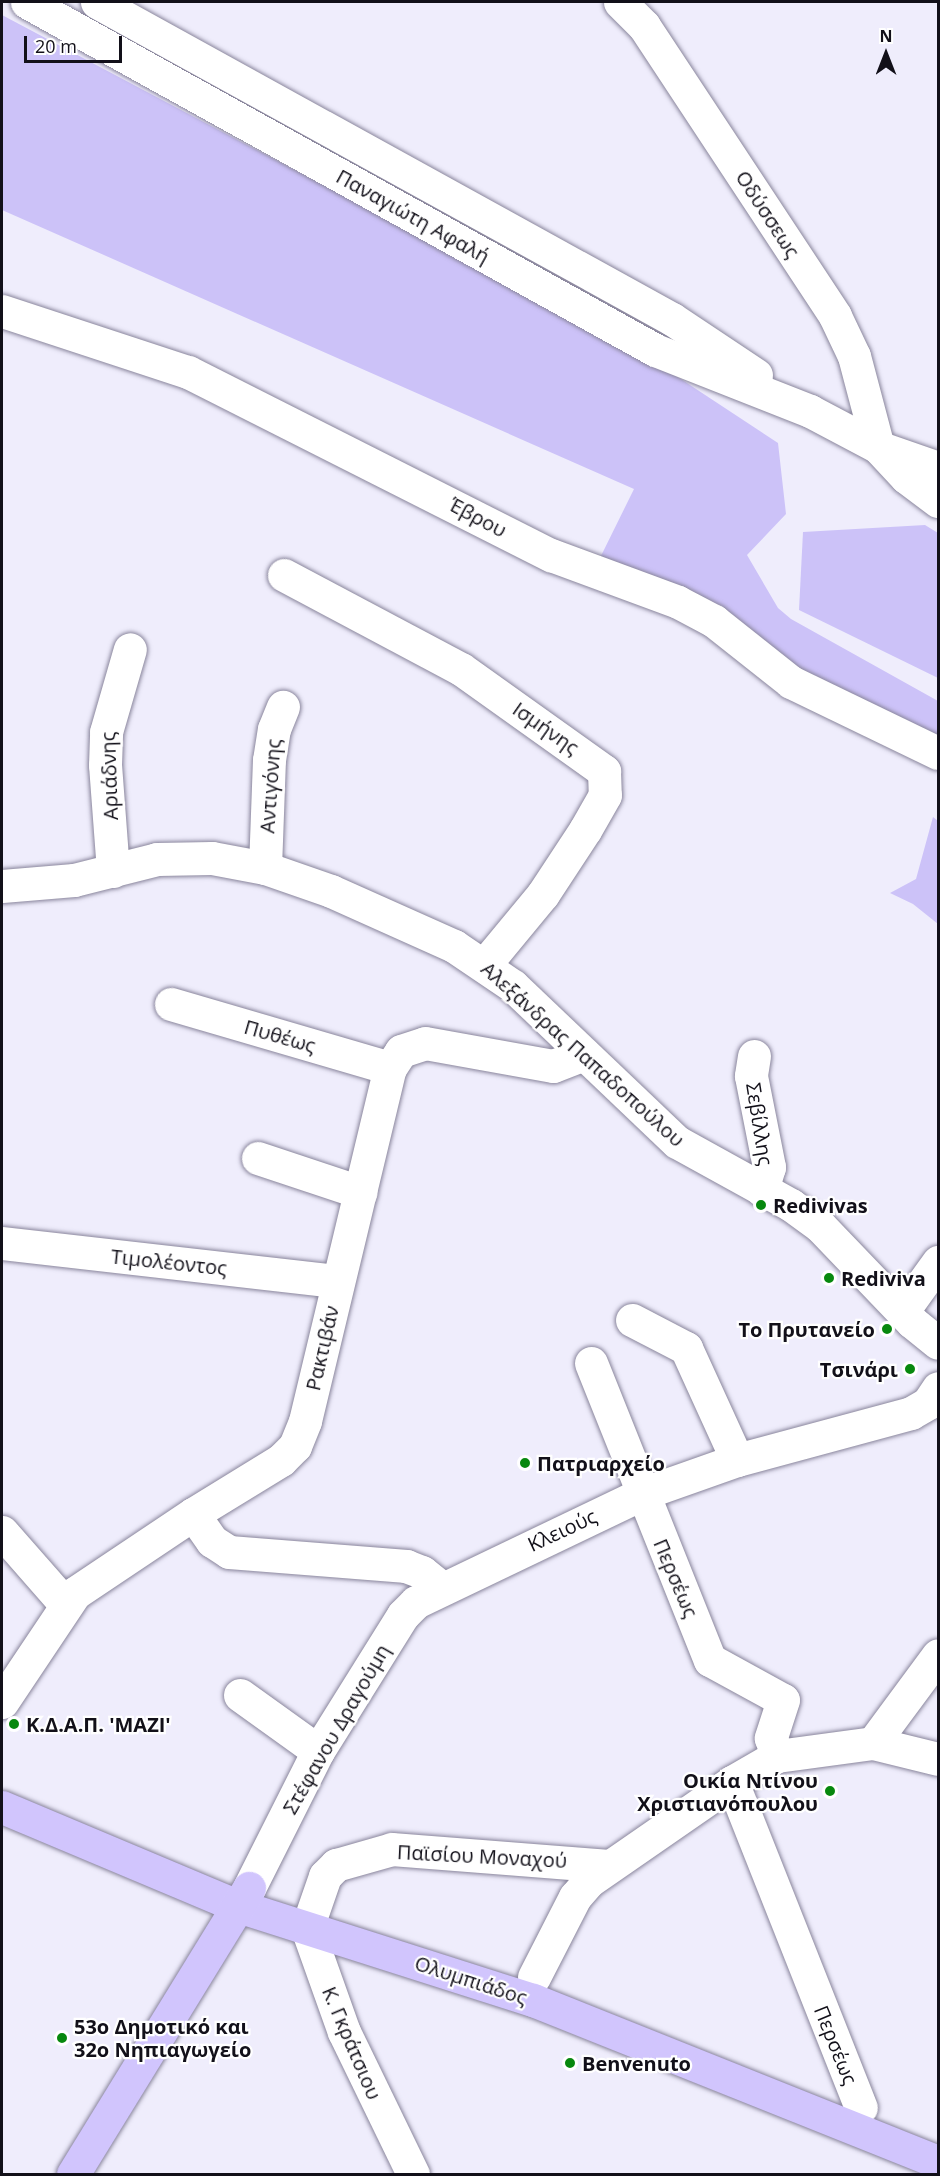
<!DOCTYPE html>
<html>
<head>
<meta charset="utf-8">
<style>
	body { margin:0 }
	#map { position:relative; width:940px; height:2176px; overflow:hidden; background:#efedfc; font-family:"Open Sans",sans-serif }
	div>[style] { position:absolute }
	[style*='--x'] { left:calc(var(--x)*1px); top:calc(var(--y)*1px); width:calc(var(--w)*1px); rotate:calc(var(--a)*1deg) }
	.green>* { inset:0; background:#ccc2f8 }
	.roads { filter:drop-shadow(0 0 2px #89859c) drop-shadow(0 0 2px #89859c) }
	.minor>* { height:33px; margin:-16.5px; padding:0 16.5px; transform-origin:16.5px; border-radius:16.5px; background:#fff }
	.major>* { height:33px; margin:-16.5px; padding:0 16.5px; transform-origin:16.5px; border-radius:16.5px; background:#d1c5fd }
	.dots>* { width:16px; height:16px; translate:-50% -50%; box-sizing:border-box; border:3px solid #fff; border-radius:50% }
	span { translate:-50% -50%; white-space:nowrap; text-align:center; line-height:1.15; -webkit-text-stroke:4.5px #fff; paint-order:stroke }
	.street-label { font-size:20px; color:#121019 }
	.poi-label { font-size:20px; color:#121019; font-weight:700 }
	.left { translate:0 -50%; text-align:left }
	.right { translate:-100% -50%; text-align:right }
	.frame { position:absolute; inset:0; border:3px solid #121019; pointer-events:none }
	.north { position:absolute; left:856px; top:24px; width:60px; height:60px; -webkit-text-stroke:4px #fff; paint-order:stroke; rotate:0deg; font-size:16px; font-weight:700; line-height:24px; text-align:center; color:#121019 }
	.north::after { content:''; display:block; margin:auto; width:21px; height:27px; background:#121019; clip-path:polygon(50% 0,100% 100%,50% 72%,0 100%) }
	.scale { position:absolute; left:24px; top:36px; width:98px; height:27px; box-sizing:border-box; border:3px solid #121019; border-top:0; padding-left:8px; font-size:18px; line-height:21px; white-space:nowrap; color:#121019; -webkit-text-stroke:4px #fff; paint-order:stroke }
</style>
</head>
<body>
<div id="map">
	<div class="green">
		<div style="clip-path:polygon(2px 15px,649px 358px,778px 443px,786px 514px,747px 555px,778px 608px,791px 619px,938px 701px,938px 740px,597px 564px,634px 489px,2px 210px)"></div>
		<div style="clip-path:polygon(925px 525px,938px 533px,938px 678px,799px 610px,803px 532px)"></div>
		<div style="clip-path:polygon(933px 817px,938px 821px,938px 924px,913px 904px,890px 893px,916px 879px)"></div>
	</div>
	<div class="roads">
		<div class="minor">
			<div style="--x:27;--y:2;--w:718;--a:28.99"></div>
			<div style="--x:655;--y:350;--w:167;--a:21.5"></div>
			<div style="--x:810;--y:411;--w:77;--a:27.9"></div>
			<div style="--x:878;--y:447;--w:64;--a:19.3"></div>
			<div style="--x:97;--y:2;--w:657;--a:28.87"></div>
			<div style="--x:672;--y:319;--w:101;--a:33.7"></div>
			<div style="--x:620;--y:2;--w:34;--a:45"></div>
			<div style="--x:644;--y:26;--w:347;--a:56.6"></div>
			<div style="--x:835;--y:316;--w:44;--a:64.6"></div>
			<div style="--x:854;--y:356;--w:94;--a:75.2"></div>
			<div style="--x:878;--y:447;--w:41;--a:47"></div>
			<div style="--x:906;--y:477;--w:40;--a:37"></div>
			<div style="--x:2;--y:311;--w:196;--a:18.2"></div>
			<div style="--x:188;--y:372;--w:407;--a:26.8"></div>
			<div style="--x:551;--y:555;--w:135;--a:20.3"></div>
			<div style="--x:678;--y:602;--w:41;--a:27.8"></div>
			<div style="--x:714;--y:621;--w:98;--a:38.4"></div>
			<div style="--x:791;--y:682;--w:163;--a:25.8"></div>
			<div style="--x:284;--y:575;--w:200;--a:28"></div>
			<div style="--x:461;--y:669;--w:176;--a:35.5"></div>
			<div style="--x:604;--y:771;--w:24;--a:88"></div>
			<div style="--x:605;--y:795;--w:40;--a:119.7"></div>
			<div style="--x:585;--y:830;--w:77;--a:123.3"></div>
			<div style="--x:543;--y:894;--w:91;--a:129.6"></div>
			<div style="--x:265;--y:868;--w:108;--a:-87.9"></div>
			<div style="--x:269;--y:760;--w:31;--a:-81"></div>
			<div style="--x:274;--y:729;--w:24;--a:-68"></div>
			<div style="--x:113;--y:871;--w:106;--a:-94.3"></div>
			<div style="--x:105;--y:765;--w:33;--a:-88"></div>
			<div style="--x:106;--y:732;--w:86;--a:-73.9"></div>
			<div style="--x:2;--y:886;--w:72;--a:-4.8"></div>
			<div style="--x:74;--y:880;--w:86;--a:-14.2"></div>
			<div style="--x:157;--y:859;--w:55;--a:-1"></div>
			<div style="--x:212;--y:858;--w:54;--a:10.7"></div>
			<div style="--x:265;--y:868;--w:70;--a:19.2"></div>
			<div style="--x:331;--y:891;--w:135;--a:24.1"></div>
			<div style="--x:454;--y:946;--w:71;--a:34.1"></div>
			<div style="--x:513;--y:986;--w:226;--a:43.6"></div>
			<div style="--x:677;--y:1142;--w:130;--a:28.9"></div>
			<div style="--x:791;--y:1205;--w:36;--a:36"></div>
			<div style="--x:820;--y:1226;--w:133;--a:46.2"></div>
			<div style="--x:912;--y:1322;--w:33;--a:39"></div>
			<div style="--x:171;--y:1004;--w:228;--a:16.3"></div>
			<div style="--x:754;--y:1056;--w:20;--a:99"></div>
			<div style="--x:751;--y:1076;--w:93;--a:78.8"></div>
			<div style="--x:769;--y:1167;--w:24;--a:107"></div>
			<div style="--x:258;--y:1158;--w:108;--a:18.4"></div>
			<div style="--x:2;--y:1243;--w:337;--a:6.5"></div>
			<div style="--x:902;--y:1312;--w:62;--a:-54.2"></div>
			<div style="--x:632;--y:1320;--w:61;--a:27.4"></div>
			<div style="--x:686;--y:1348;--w:123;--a:65.5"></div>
			<div style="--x:591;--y:1363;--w:320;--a:68.2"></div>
			<div style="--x:710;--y:1660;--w:83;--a:28.7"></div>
			<div style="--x:783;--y:1700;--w:40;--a:108"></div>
			<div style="--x:771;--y:1738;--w:19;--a:72"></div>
			<div style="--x:193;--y:1514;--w:33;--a:55"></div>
			<div style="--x:212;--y:1541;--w:20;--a:33"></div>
			<div style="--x:229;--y:1552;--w:178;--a:4.5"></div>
			<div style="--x:406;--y:1566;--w:17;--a:21"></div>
			<div style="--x:422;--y:1572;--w:26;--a:39"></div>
			<div style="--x:2;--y:1532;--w:96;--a:48.8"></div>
			<div style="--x:240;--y:1695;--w:96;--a:35.7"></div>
			<div style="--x:2;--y:1702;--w:131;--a:-56.2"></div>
			<div style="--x:75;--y:1593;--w:142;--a:-33.8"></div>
			<div style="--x:193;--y:1514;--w:103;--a:-31.5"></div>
			<div style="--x:281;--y:1460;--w:20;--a:-45"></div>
			<div style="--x:295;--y:1446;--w:27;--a:-68"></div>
			<div style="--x:305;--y:1421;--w:363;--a:-76.5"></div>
			<div style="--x:390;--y:1068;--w:20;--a:-57"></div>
			<div style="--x:401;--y:1051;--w:25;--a:-18"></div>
			<div style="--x:425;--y:1043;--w:130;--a:10.2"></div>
			<div style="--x:553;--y:1066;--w:33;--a:-21"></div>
			<div style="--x:873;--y:1743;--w:109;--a:-53.5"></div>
			<div style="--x:732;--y:1782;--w:350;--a:68.4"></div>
			<div style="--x:249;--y:1888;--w:153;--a:-63.3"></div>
			<div style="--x:318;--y:1751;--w:160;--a:-58"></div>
			<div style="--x:403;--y:1615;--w:18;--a:-45"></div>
			<div style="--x:416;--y:1602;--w:250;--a:-25.6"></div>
			<div style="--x:641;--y:1494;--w:102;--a:-19.5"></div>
			<div style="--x:737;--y:1460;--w:180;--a:-15.1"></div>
			<div style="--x:911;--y:1413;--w:20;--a:-30"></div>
			<div style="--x:928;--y:1403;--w:18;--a:-56"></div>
			<div style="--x:534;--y:1977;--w:90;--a:-62.9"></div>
			<div style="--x:575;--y:1897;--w:21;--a:-49"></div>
			<div style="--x:589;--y:1881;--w:174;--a:-34.7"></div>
			<div style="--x:732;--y:1782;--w:52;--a:-30"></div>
			<div style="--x:777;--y:1756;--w:97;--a:-7.7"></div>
			<div style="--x:873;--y:1743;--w:67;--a:13.8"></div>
			<div style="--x:413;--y:2174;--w:158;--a:-115.9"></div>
			<div style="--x:344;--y:2032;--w:110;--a:-109.6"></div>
			<div style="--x:307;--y:1928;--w:55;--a:-70.9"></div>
			<div style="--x:325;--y:1876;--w:16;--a:-45"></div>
			<div style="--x:336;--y:1865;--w:58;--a:-15.9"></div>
			<div style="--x:392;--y:1849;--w:217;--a:4.5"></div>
		</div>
		<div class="major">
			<div style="--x:2;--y:1807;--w:256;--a:22.8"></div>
			<div style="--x:238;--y:1906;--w:310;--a:17.7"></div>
			<div style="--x:533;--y:2000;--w:436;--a:21.8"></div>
			<div style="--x:73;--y:2174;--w:336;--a:-58.4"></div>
		</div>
	</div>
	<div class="dots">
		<div style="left:761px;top:1205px;background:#07880e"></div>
		<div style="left:829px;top:1278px;background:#07880e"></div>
		<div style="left:887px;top:1329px;background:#07880e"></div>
		<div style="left:910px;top:1369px;background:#07880e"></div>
		<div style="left:525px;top:1463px;background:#07880e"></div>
		<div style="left:14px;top:1724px;background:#07880e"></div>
		<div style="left:830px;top:1791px;background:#07880e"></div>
		<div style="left:62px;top:2038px;background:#07880e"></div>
		<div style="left:570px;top:2063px;background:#07880e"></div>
	</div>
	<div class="street-label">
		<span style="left:768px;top:214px;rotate:57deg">Οδύσσεως</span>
		<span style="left:413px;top:216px;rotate:29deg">Παναγιώτη Αφαλή</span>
		<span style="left:478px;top:517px;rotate:28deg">Έβρου</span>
		<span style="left:546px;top:728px;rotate:35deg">Ισμήνης</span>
		<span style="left:109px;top:776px;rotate:-92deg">Αριάδνης</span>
		<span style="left:270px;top:786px;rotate:-86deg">Αντιγόνης</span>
		<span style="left:280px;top:1036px;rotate:16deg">Πυθέως</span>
		<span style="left:583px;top:1054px;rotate:42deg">Αλεξάνδρας Παπαδοπούλου</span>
		<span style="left:760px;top:1124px;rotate:81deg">Σεβίλλης</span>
		<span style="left:169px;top:1262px;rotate:6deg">Τιμολέοντος</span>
		<span style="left:322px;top:1348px;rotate:-77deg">Ρακτιβάν</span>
		<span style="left:562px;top:1530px;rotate:-25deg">Κλειούς</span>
		<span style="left:676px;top:1578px;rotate:67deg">Περσέως</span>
		<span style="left:336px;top:1729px;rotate:-60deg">Στέφανου Δραγούμη</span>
		<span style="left:482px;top:1856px;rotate:3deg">Παϊσίου Μοναχού</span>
		<span style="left:471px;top:1980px;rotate:18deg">Ολυμπιάδος</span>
		<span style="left:352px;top:2043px;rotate:67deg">Κ. Γκράτσιου</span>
		<span style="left:836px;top:2045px;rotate:68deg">Περσέως</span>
	</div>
	<div class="poi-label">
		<span class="left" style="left:773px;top:1205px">Redivivas</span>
		<span class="left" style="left:841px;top:1278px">Rediviva</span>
		<span class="right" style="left:875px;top:1329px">Το Πρυτανείο</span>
		<span class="right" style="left:898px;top:1369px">Τσινάρι</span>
		<span class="left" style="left:537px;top:1463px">Πατριαρχείο</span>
		<span class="left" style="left:26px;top:1724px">Κ.Δ.Α.Π. 'ΜΑΖΙ'</span>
		<span class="right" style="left:818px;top:1792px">Οικία Ντίνου<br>Χριστιανόπουλου</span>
		<span class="left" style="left:74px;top:2038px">53ο Δημοτικό και<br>32ο Νηπιαγωγείο</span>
		<span class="left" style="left:582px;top:2063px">Benvenuto</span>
	</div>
	<div class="frame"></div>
	<div class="north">N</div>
	<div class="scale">20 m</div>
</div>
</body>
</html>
